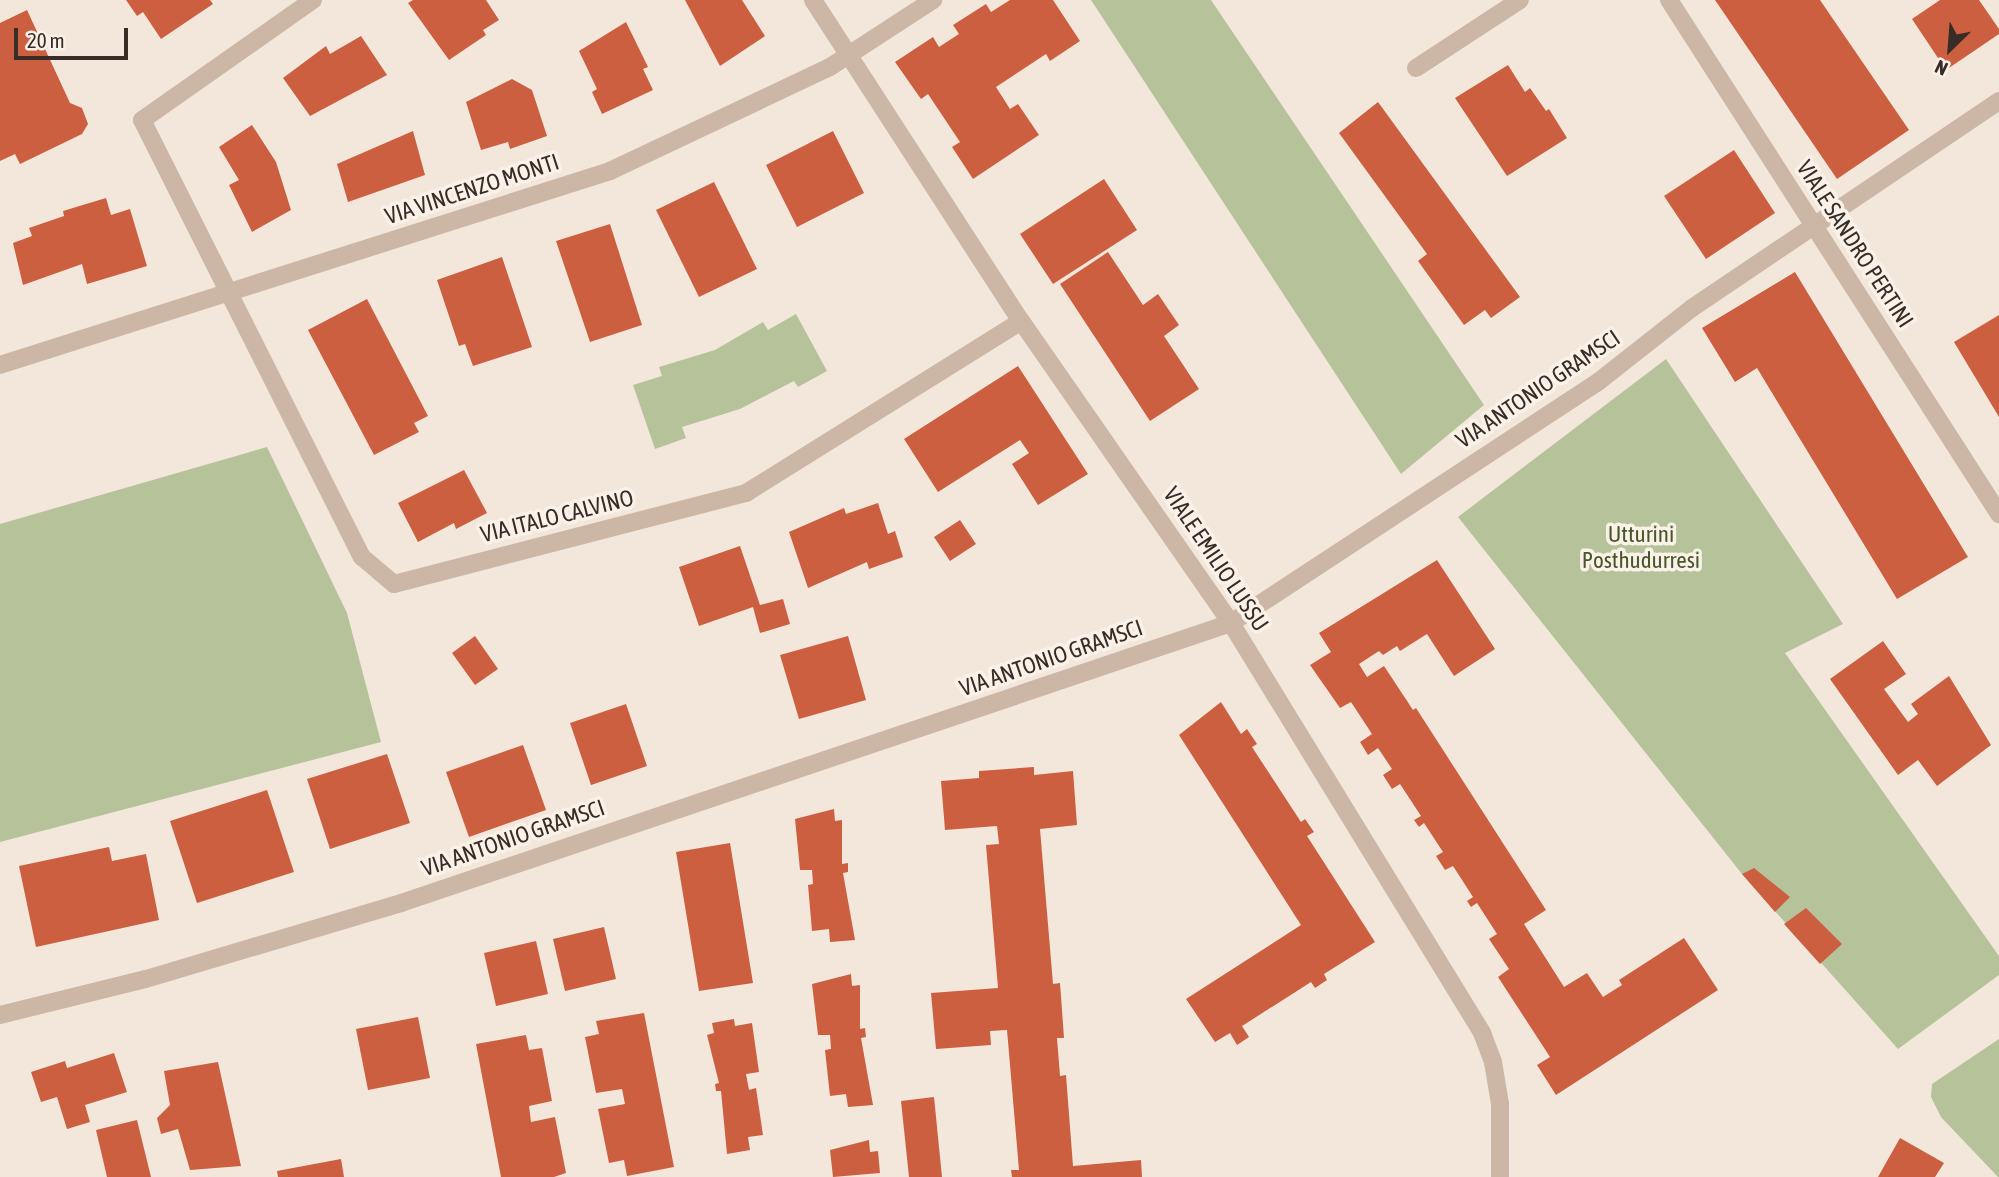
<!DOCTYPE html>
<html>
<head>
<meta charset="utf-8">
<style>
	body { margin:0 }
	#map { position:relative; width:1999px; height:1177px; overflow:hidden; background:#f3e7db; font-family:"Asap Condensed",sans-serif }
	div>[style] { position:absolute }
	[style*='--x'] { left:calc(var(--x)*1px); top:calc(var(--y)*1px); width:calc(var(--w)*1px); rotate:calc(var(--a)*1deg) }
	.green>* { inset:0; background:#b6c39a }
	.building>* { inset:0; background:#cc5f40 }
	.minor>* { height:18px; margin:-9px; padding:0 9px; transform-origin:9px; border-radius:9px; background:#ccb7a6 }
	span { translate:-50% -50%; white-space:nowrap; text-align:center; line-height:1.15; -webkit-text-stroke:7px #faf1e8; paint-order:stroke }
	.street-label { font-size:23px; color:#382c27 }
	.park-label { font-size:23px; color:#48572a }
	.north { position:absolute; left:1915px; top:14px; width:70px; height:70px; -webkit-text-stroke:5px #faf1e8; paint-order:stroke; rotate:205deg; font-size:19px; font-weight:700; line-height:28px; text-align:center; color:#382c27 }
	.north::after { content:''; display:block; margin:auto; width:24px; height:32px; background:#382c27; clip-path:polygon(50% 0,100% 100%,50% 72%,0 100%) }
	.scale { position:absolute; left:14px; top:28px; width:114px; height:32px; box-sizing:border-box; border:4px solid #382c27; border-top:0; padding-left:9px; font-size:21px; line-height:24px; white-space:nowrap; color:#382c27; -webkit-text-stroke:5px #faf1e8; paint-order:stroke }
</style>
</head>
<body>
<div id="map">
	<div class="green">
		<div style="clip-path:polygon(1091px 0,1211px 0,1484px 405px,1401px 474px)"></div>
		<div style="clip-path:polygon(796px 314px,827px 371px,798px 387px,794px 381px,740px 409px,682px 427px,686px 438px,655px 449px,633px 385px,662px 376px,659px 367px,715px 350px,763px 322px,768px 330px)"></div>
		<div style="clip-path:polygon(1666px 359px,1843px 624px,1785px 653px,1999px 956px,1999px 975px,1898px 1049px,1742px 874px,1458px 517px)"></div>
		<div style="clip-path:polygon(267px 447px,347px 613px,381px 742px,0 842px,0 524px)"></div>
		<div style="clip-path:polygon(1999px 1039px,1999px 1177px,1998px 1177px,1941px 1117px,1931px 1097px,1932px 1084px)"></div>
	</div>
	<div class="building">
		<div style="clip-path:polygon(126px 0,210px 0,213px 4px,161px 39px,143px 12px,137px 16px)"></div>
		<div style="clip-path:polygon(413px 0,486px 0,499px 20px,483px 30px,486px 35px,449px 60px,408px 3px)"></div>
		<div style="clip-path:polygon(685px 0,742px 0,765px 36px,720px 66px)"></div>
		<div style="clip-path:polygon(1010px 0,1053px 0,1080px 41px,1050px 61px,1046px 54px,996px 87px,1010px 109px,1018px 104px,1039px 135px,973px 179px,952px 147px,960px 142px,928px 94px,921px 99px,895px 62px,933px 37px,939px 47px,959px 34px,953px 25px,986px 4px,991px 12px)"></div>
		<div style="clip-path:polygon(1715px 0,1820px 0,1909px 130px,1837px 179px)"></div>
		<div style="clip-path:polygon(1940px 0,1979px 0,1999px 29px,1999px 34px,1946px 70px,1912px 19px)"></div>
		<div style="clip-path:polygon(27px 10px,70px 103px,82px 108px,88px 124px,82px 134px,20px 164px,15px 154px,0 161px,0 23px)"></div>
		<div style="clip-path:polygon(626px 22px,648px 67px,643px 69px,653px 90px,602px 114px,592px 92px,597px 89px,579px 51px)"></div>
		<div style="clip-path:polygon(361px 36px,387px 75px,310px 116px,283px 78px,326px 46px,330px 54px)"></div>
		<div style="clip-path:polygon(1508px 65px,1525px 92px,1530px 88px,1546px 111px,1549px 109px,1567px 138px,1507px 176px,1455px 98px)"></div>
		<div style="clip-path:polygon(512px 79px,532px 90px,547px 136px,510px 149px,508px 142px,481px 150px,466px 102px)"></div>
		<div style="clip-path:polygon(1378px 102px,1520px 297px,1491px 318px,1485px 310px,1464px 325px,1418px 261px,1427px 254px,1339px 133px)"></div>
		<div style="clip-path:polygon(252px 125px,276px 162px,291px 210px,252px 232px,229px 185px,239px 180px,219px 147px)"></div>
		<div style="clip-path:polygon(413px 131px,425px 175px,348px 202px,337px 164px)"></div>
		<div style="clip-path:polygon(833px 131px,864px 193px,797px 227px,766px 165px)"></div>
		<div style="clip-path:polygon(1734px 150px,1775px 213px,1706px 259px,1664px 196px)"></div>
		<div style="clip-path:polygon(1104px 179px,1137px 230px,1053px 284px,1020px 234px)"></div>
		<div style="clip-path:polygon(714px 182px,757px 269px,699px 297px,656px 210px)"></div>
		<div style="clip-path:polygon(106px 198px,111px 215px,130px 209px,147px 266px,87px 284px,82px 264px,23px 285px,13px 243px,32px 236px,29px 228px,64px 216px,63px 211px)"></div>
		<div style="clip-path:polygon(610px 224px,642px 325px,590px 342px,556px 241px)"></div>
		<div style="clip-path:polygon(1108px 252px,1143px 305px,1158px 294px,1179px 325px,1164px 336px,1199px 389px,1150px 421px,1060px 284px)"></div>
		<div style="clip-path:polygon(502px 257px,532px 347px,473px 366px,465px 344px,459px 346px,437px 280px)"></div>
		<div style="clip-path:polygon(1795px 272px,1968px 557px,1897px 599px,1757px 368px,1735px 382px,1702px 328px)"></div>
		<div style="clip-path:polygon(367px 299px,428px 416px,414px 423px,419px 432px,374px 455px,308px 330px)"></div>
		<div style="clip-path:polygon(1999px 315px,1999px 417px,1954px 342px)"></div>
		<div style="clip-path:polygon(1018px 366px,1088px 474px,1038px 505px,1012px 464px,1029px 453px,1020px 440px,938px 492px,904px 439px)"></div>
		<div style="clip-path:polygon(464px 470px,487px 513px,456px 529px,454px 523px,418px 542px,398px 503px)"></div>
		<div style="clip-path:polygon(878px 503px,888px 534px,895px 531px,903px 557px,869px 569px,867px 562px,808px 588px,789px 532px,844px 508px,846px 514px)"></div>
		<div style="clip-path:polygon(960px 520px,976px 544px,950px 561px,934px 537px)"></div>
		<div style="clip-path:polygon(740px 546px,760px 605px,783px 599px,790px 624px,760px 633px,753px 607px,699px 626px,679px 567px)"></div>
		<div style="clip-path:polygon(1437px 560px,1495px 649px,1454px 676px,1427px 634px,1400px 651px,1397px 646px,1383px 655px,1379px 651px,1359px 664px,1367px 677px,1384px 666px,1413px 710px,1416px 708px,1546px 910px,1524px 924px,1564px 987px,1587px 973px,1603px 997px,1622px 985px,1619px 980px,1684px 938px,1718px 990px,1556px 1095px,1537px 1065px,1550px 1057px,1498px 977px,1509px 969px,1489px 939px,1497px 934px,1477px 903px,1471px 907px,1467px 901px,1473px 897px,1453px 866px,1445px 870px,1436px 856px,1443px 852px,1424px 823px,1419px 827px,1414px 820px,1421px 816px,1400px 784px,1392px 789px,1383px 775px,1392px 769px,1378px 748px,1368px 755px,1360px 742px,1372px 734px,1351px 702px,1340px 708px,1310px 665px,1331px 652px,1319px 633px)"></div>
		<div style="clip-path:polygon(475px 636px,498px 669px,475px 685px,452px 653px)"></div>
		<div style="clip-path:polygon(848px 636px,866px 700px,799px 719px,780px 655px)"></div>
		<div style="clip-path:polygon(1883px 641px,1906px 674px,1884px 689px,1908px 722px,1918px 714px,1911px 704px,1949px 676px,1991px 745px,1937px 786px,1918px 760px,1898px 775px,1830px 679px)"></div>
		<div style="clip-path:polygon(1221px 702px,1241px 734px,1247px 729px,1257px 744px,1252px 747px,1301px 822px,1305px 819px,1314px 832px,1307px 836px,1375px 942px,1324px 974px,1327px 980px,1315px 988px,1311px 982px,1242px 1026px,1249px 1037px,1237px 1045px,1230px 1033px,1215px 1042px,1186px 999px,1301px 925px,1179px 735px)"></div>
		<div style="clip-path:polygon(626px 704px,647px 766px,591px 785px,570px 723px)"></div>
		<div style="clip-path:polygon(523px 745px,546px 810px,469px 837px,446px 772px)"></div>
		<div style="clip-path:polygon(387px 754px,410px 823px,330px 849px,307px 779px)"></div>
		<div style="clip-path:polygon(1034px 767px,1034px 775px,1073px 771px,1077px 825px,1040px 829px,1053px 984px,1060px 983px,1064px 1038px,1057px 1038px,1060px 1076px,1066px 1075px,1073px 1166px,1141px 1160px,1142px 1177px,1012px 1177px,1011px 1170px,1019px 1170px,1007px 1030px,990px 1031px,991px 1045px,936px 1049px,931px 993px,998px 988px,986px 845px,999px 844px,997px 826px,945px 830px,941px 781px,979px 778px,979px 771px)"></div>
		<div style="clip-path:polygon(267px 790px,294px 872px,197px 903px,170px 821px)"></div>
		<div style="clip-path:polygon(834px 809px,835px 821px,842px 820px,842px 864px,848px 863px,848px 872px,843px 873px,855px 940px,830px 942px,829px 929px,812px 931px,808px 885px,813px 884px,812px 870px,800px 870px,795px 819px)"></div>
		<div style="clip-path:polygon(730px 843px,753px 983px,699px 991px,676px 852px)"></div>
		<div style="clip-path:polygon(109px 847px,112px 861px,146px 854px,159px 920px,36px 947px,19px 866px)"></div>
		<div style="clip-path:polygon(1754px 868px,1790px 897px,1775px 912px,1742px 874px)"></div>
		<div style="clip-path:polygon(1806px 908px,1842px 944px,1820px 964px,1784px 924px)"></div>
		<div style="clip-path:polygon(604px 927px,616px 979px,565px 991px,553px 939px)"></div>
		<div style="clip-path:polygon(536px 941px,548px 994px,496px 1006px,484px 953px)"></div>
		<div style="clip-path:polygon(851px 974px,852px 986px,860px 985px,860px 1029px,865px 1028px,866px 1037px,861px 1038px,873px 1105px,848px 1107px,846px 1094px,830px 1096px,825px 1050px,831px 1049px,830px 1035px,818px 1035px,812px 984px)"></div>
		<div style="clip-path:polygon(644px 1013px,674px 1167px,627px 1176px,624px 1160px,609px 1163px,598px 1109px,625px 1104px,622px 1089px,596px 1093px,585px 1037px,599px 1034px,596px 1021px)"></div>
		<div style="clip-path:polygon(418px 1017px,430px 1078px,368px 1090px,356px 1029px)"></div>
		<div style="clip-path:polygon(734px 1019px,735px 1026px,752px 1023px,759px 1072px,746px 1074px,749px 1090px,756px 1088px,763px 1135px,748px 1137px,750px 1150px,727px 1154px,721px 1091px,716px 1091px,715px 1084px,719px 1083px,707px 1035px,714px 1033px,712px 1023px)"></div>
		<div style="clip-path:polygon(526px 1035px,529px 1050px,542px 1048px,552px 1101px,529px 1106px,531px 1122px,555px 1117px,566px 1173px,554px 1177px,501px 1177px,476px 1044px)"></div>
		<div style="clip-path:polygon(114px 1053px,127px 1092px,85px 1105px,90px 1122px,67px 1129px,57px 1097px,41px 1102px,31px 1072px,65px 1061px,67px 1068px)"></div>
		<div style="clip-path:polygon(218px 1062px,241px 1166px,190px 1170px,178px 1129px,161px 1134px,157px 1118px,170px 1105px,164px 1071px)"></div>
		<div style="clip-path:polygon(934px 1097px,942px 1177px,909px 1177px,901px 1101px)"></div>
		<div style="clip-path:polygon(137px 1120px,151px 1177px,107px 1177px,96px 1130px)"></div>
		<div style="clip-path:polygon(1900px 1138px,1944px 1163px,1935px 1177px,1878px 1177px)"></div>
		<div style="clip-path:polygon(869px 1140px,870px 1152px,878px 1151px,880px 1173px,833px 1177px,830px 1150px)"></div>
		<div style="clip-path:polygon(341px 1159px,344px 1177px,278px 1177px,277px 1171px)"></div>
	</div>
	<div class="minor">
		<div style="--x:313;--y:0;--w:209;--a:144.9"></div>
		<div style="--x:142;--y:120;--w:489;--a:63.3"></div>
		<div style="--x:362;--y:557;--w:42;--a:40.2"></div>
		<div style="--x:394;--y:584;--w:364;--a:-14.5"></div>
		<div style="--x:746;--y:493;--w:324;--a:-32"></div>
		<div style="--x:813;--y:0;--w:382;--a:57.1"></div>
		<div style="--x:1021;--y:321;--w:368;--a:55.2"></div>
		<div style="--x:1231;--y:623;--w:481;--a:58.5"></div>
		<div style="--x:1482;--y:1033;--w:31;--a:69"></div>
		<div style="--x:1493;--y:1062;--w:43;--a:80.5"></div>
		<div style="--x:1500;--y:1104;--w:73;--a:90"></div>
		<div style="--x:1669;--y:0;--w:611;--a:57.3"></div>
		<div style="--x:1416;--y:68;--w:124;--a:-33.2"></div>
		<div style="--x:0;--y:365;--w:640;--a:-17.64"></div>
		<div style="--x:610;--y:171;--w:243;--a:-25.3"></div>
		<div style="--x:830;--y:67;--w:123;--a:-33"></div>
		<div style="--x:0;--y:1015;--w:150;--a:-13.9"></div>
		<div style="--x:146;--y:979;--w:266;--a:-16.6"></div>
		<div style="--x:401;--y:903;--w:876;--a:-18.64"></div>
		<div style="--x:1231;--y:623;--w:439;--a:-33.3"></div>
		<div style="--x:1598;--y:382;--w:120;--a:-38.2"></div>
		<div style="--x:1692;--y:308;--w:370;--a:-34"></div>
	</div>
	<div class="street-label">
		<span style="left:472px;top:189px;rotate:-18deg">VIA VINCENZO MONTI</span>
		<span style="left:1855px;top:244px;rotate:57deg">VIALE SANDRO PERTINI</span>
		<span style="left:1538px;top:389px;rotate:-34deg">VIA ANTONIO GRAMSCI</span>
		<span style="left:557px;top:516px;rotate:-14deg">VIA ITALO CALVINO</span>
		<span style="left:1216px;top:559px;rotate:56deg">VIALE EMILIO LUSSU</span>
		<span style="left:1051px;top:658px;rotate:-19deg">VIA ANTONIO GRAMSCI</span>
		<span style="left:513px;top:838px;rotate:-19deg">VIA ANTONIO GRAMSCI</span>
	</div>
	<div class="park-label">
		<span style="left:1641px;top:547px">Utturini<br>Posthudurresi</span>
	</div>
	<div class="north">N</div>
	<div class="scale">20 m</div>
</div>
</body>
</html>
